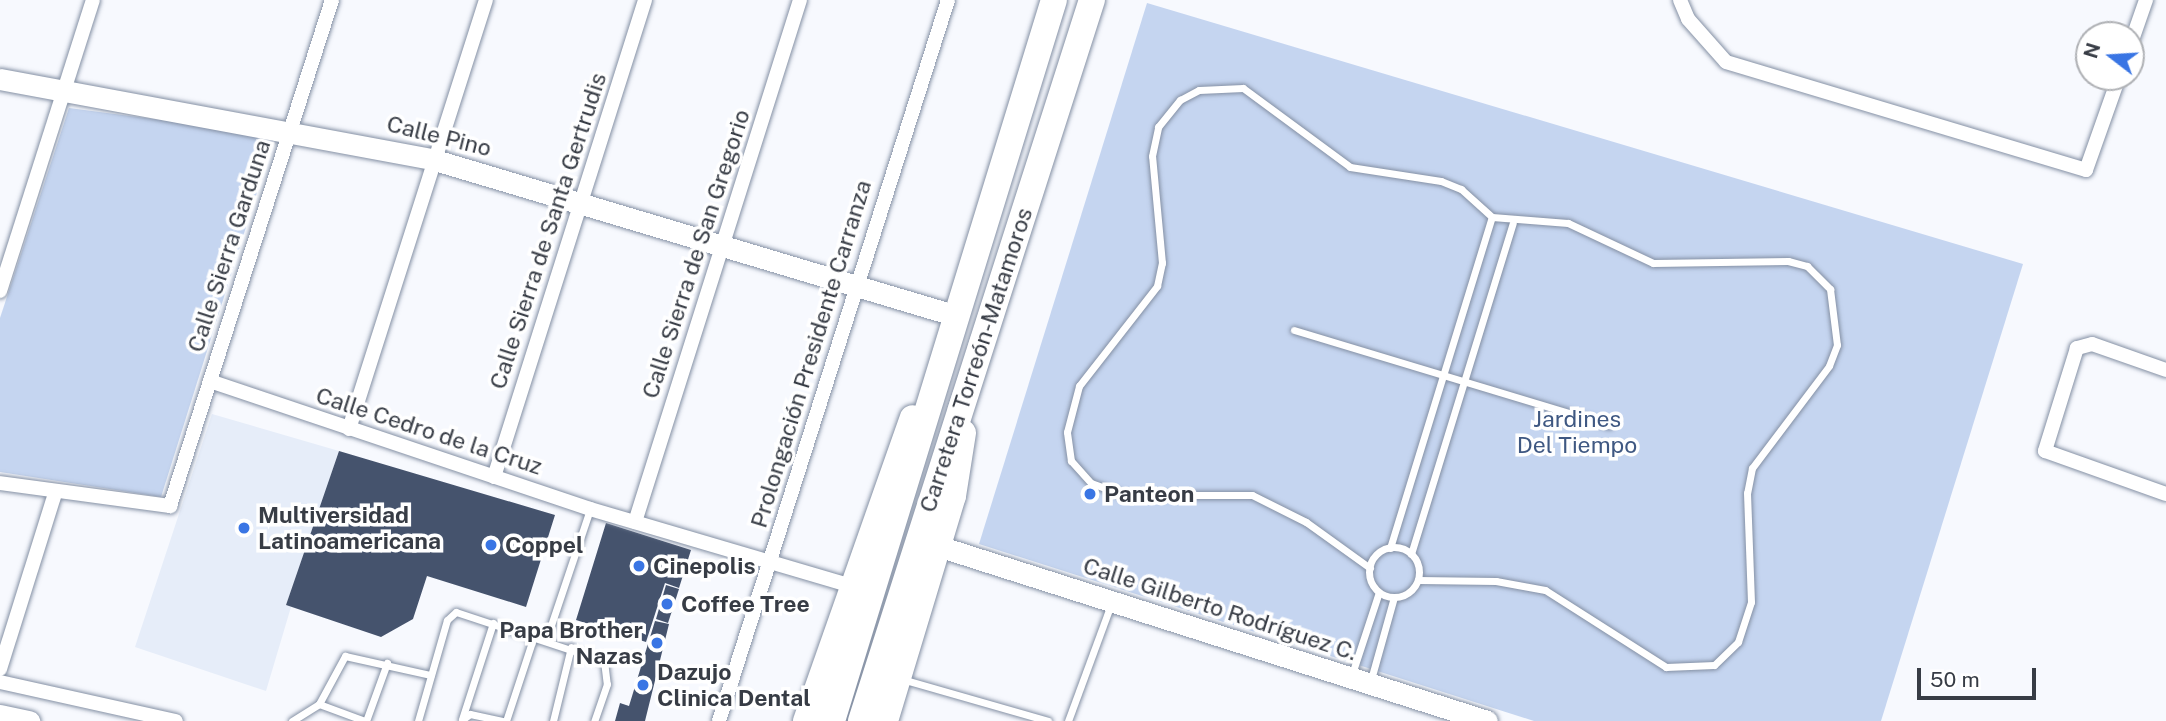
<!DOCTYPE html>
<html>
<head>
<meta charset="utf-8">
<style>
	body { margin:0 }
	#map { position:relative; width:2166px; height:721px; overflow:hidden; background:#f7f9fe; font-family:"Public Sans",sans-serif }
	div>[style] { position:absolute }
	[style*='--x'] { left:calc(var(--x)*1px); top:calc(var(--y)*1px); width:calc(var(--w)*1px); rotate:calc(var(--a)*1deg) }
	.built>* { inset:0; background:#e6edf9 }
	.green>* { inset:0; background:#c5d5f0 }
	.building>* { inset:0; background:#45536d }
	.roads { filter:drop-shadow(0 0 2px #8490a4) drop-shadow(0 0 2px #8490a4) }
	.lane>* { height:7px; margin:-3.5px; padding:0 3.5px; transform-origin:3.5px; border-radius:3.5px; background:#fff }
	.lane>.ring { margin:-3.5px; padding:0; box-sizing:content-box; background:none; border:7px solid #fff; border-radius:50% }
	.street>* { height:14px; margin:-7px; padding:0 7px; transform-origin:7px; border-radius:7px; background:#fff }
	.secondary>* { height:21px; margin:-10.5px; padding:0 10.5px; transform-origin:10.5px; border-radius:10.5px; background:#fff }
	.highway>* { height:26px; margin:-13px; padding:0 13px; transform-origin:13px; border-radius:13px; background:#fff }
	.dots>* { width:19px; height:19px; translate:-50% -50%; box-sizing:border-box; border:4px solid #fff; border-radius:50% }
	span { translate:-50% -50%; white-space:nowrap; text-align:center; line-height:1.15; -webkit-text-stroke:7px #fff; paint-order:stroke }
	.street-label { font-size:23px; color:#373c45 }
	.park-label { font-size:23px; color:#3f5882 }
	.poi-label { font-size:23px; color:#373c45; font-weight:700 }
	.left { translate:0 -50%; text-align:left }
	.right { translate:-100% -50%; text-align:right }
	.north { position:absolute; left:2075px; top:21px; width:70px; height:70px; box-sizing:border-box; background:#fff; border:2px solid #afb1b5; border-radius:50%; rotate:287deg; font-size:19px; font-weight:700; line-height:28px; text-align:center; color:#373c45 }
	.north::after { content:''; display:block; margin:auto; width:24px; height:32px; background:#3975e4; clip-path:polygon(50% 0,100% 100%,50% 72%,0 100%) }
	.scale { position:absolute; left:1917px; top:668px; width:119px; height:32px; box-sizing:border-box; border:4px solid #373c45; border-top:0; padding-left:9px; font-size:21px; line-height:24px; white-space:nowrap; color:#373c45; -webkit-text-stroke:5px #fff; paint-order:stroke }
</style>
</head>
<body>
<div id="map">
	<div class="built">
		<div style="clip-path:polygon(212px 414px,339px 451px,286px 605px,291px 607px,266px 691px,135px 647px)"></div>
	</div>
	<div class="green">
		<div style="clip-path:polygon(1147px 3px,2023px 264px,1881px 721px,1534px 721px,979px 544px)"></div>
		<div style="clip-path:polygon(69px 108px,275px 135px,161px 497px,0 472px,0 318px)"></div>
	</div>
	<div class="building">
		<div style="clip-path:polygon(339px 451px,555px 515px,526px 607px,427px 576px,413px 619px,381px 637px,286px 605px)"></div>
		<div style="clip-path:polygon(606px 523px,691px 550px,679px 588px,665px 583px,646px 642px,576px 620px)"></div>
		<div style="clip-path:polygon(666px 585px,679px 589px,668px 623px,656px 619px)"></div>
		<div style="clip-path:polygon(655px 621px,669px 624px,645px 721px,615px 721px,620px 703px,629px 706px)"></div>
	</div>
	<div class="roads">
		<div class="lane">
			<div style="--x:1294;--y:330;--w:329;--a:16.8"></div>
			<div class="ring" style="left:1369px;top:547px;width:43px;height:43px"></div>
			<div style="--x:1390;--y:548;--w:346;--a:-72.9"></div>
			<div style="--x:1411;--y:554;--w:346;--a:-72.9"></div>
			<div style="--x:1370;--y:568;--w:79;--a:-144.3"></div>
			<div style="--x:1306;--y:522;--w:60;--a:-153.4"></div>
			<div style="--x:1252;--y:495;--w:128;--a:180"></div>
			<div style="--x:1124;--y:495;--w:35;--a:-160"></div>
			<div style="--x:1091;--y:483;--w:30;--a:-132"></div>
			<div style="--x:1071;--y:461;--w:29;--a:-98"></div>
			<div style="--x:1067;--y:432;--w:48;--a:-75.4"></div>
			<div style="--x:1079;--y:386;--w:127;--a:-52"></div>
			<div style="--x:1157;--y:286;--w:24;--a:-78"></div>
			<div style="--x:1162;--y:263;--w:107;--a:-95.3"></div>
			<div style="--x:1152;--y:156;--w:30;--a:-78"></div>
			<div style="--x:1158;--y:127;--w:35;--a:-51"></div>
			<div style="--x:1180;--y:100;--w:21;--a:-28"></div>
			<div style="--x:1199;--y:90;--w:44;--a:-2.6"></div>
			<div style="--x:1243;--y:88;--w:133;--a:36.4"></div>
			<div style="--x:1350;--y:167;--w:92;--a:8.7"></div>
			<div style="--x:1441;--y:181;--w:22;--a:22"></div>
			<div style="--x:1461;--y:189;--w:42;--a:42.1"></div>
			<div style="--x:1492;--y:217;--w:76;--a:4.5"></div>
			<div style="--x:1568;--y:223;--w:94;--a:25.2"></div>
			<div style="--x:1653;--y:263;--w:135;--a:-0.8"></div>
			<div style="--x:1788;--y:261;--w:20;--a:15"></div>
			<div style="--x:1807;--y:266;--w:33;--a:45"></div>
			<div style="--x:1830;--y:289;--w:56;--a:82.9"></div>
			<div style="--x:1837;--y:345;--w:22;--a:111"></div>
			<div style="--x:1829;--y:366;--w:128;--a:127"></div>
			<div style="--x:1752;--y:468;--w:25;--a:101"></div>
			<div style="--x:1747;--y:493;--w:109;--a:87.9"></div>
			<div style="--x:1751;--y:602;--w:42;--a:108"></div>
			<div style="--x:1738;--y:642;--w:33;--a:136"></div>
			<div style="--x:1714;--y:665;--w:48;--a:177.6"></div>
			<div style="--x:1666;--y:667;--w:143;--a:-147.5"></div>
			<div style="--x:1545;--y:590;--w:50;--a:-169.6"></div>
			<div style="--x:1496;--y:581;--w:78;--a:-179.3"></div>
			<div style="--x:546;--y:640;--w:138;--a:-71.4"></div>
			<div style="--x:1352;--y:674;--w:86;--a:-71.8"></div>
			<div style="--x:902;--y:679;--w:152;--a:16"></div>
			<div style="--x:1370;--y:683;--w:89;--a:-74.4"></div>
			<div style="--x:462;--y:719;--w:101;--a:-72.1"></div>
			<div style="--x:462;--y:720;--w:10;--a:-37"></div>
			<div style="--x:470;--y:714;--w:33;--a:12"></div>
			<div style="--x:292;--y:721;--w:32;--a:-32"></div>
			<div style="--x:365;--y:721;--w:49;--a:-159.7"></div>
			<div style="--x:319;--y:704;--w:55;--a:-61.6"></div>
			<div style="--x:345;--y:656;--w:88;--a:12.5"></div>
			<div style="--x:366;--y:721;--w:62;--a:-70.1"></div>
			<div style="--x:418;--y:721;--w:105;--a:-74"></div>
			<div style="--x:447;--y:620;--w:12;--a:-42"></div>
			<div style="--x:456;--y:612;--w:156;--a:18.3"></div>
			<div style="--x:604;--y:661;--w:23;--a:83"></div>
			<div style="--x:607;--y:684;--w:39;--a:109"></div>
			<div style="--x:506;--y:721;--w:89;--a:-71.8"></div>
			<div style="--x:553;--y:721;--w:76;--a:-76.3"></div>
			<div style="--x:1068;--y:721;--w:125;--a:-69.8"></div>
		</div>
		<div class="street">
			<div style="--x:1680;--y:0;--w:21;--a:67"></div>
			<div style="--x:1688;--y:19;--w:57;--a:48.5"></div>
			<div style="--x:1726;--y:62;--w:376;--a:16.7"></div>
			<div style="--x:2086;--y:170;--w:99;--a:-70.5"></div>
			<div style="--x:2131;--y:43;--w:46;--a:-70.8"></div>
			<div style="--x:0;--y:291;--w:305;--a:-72.3"></div>
			<div style="--x:2166;--y:370;--w:78;--a:-160.6"></div>
			<div style="--x:2092;--y:344;--w:16;--a:165"></div>
			<div style="--x:2077;--y:348;--w:108;--a:107.3"></div>
			<div style="--x:2045;--y:451;--w:128;--a:19.6"></div>
			<div style="--x:210;--y:381;--w:401;--a:18.6"></div>
			<div style="--x:590;--y:509;--w:272;--a:16.4"></div>
			<div style="--x:349;--y:429;--w:450;--a:-72.3"></div>
			<div style="--x:494;--y:477;--w:500;--a:-72.43"></div>
			<div style="--x:0;--y:483;--w:172;--a:7.7"></div>
			<div style="--x:170;--y:506;--w:531;--a:-72.25"></div>
			<div style="--x:635;--y:522;--w:547;--a:-72.46"></div>
			<div style="--x:0;--y:669;--w:183;--a:-72.6"></div>
			<div style="--x:0;--y:682;--w:180;--a:12.5"></div>
			<div style="--x:719;--y:721;--w:756;--a:-72.38"></div>
		</div>
		<div class="secondary">
			<div style="--x:0;--y:79;--w:442;--a:10.5"></div>
			<div style="--x:435;--y:160;--w:545;--a:16.64"></div>
			<div style="--x:938;--y:546;--w:576;--a:17.68"></div>
			<div style="--x:0;--y:715;--w:30;--a:12"></div>
		</div>
		<div class="highway">
			<div style="--x:806;--y:721;--w:321;--a:-70.6"></div>
			<div style="--x:832;--y:721;--w:754;--a:-72.89"></div>
			<div style="--x:861;--y:721;--w:757;--a:-72.24"></div>
			<div style="--x:885;--y:721;--w:235;--a:-73.2"></div>
			<div style="--x:953;--y:496;--w:64;--a:-81"></div>
		</div>
	</div>
	<div class="dots">
		<div style="left:1090px;top:494px;background:#3975e4"></div>
		<div style="left:244px;top:528px;background:#3975e4"></div>
		<div style="left:491px;top:545px;background:#3975e4"></div>
		<div style="left:639px;top:566px;background:#3975e4"></div>
		<div style="left:667px;top:604px;background:#3975e4"></div>
		<div style="left:657px;top:643px;background:#3975e4"></div>
		<div style="left:643px;top:685px;background:#3975e4"></div>
	</div>
	<div class="street-label">
		<span style="left:439px;top:136px;rotate:14deg">Calle Pino</span>
		<span style="left:548px;top:231px;rotate:-72deg">Calle Sierra de Santa Gertrudis</span>
		<span style="left:229px;top:246px;rotate:-72deg">Calle Sierra Garduna</span>
		<span style="left:696px;top:254px;rotate:-72deg">Calle Sierra de San Gregorio</span>
		<span style="left:811px;top:354px;rotate:-73deg">Prolongación Presidente Carranza</span>
		<span style="left:976px;top:360px;rotate:-72deg">Carretera Torreón-Matamoros</span>
		<span style="left:429px;top:431px;rotate:18deg">Calle Cedro de la Cruz</span>
		<span style="left:1220px;top:609px;rotate:18deg">Calle Gilberto Rodríguez C.</span>
	</div>
	<div class="park-label">
		<span style="left:1577px;top:432px">Jardines<br>Del Tiempo</span>
	</div>
	<div class="poi-label">
		<span class="left" style="left:1104px;top:494px">Panteon</span>
		<span class="left" style="left:258px;top:528px">Multiversidad<br>Latinoamericana</span>
		<span class="left" style="left:505px;top:545px">Coppel</span>
		<span class="left" style="left:653px;top:566px">Cinepolis</span>
		<span class="left" style="left:681px;top:604px">Coffee Tree</span>
		<span class="right" style="left:643px;top:643px">Papa Brother<br>Nazas</span>
		<span class="left" style="left:657px;top:685px">Dazujo<br>Clinica Dental</span>
	</div>
	<div class="north">N</div>
	<div class="scale">50 m</div>
</div>
</body>
</html>
